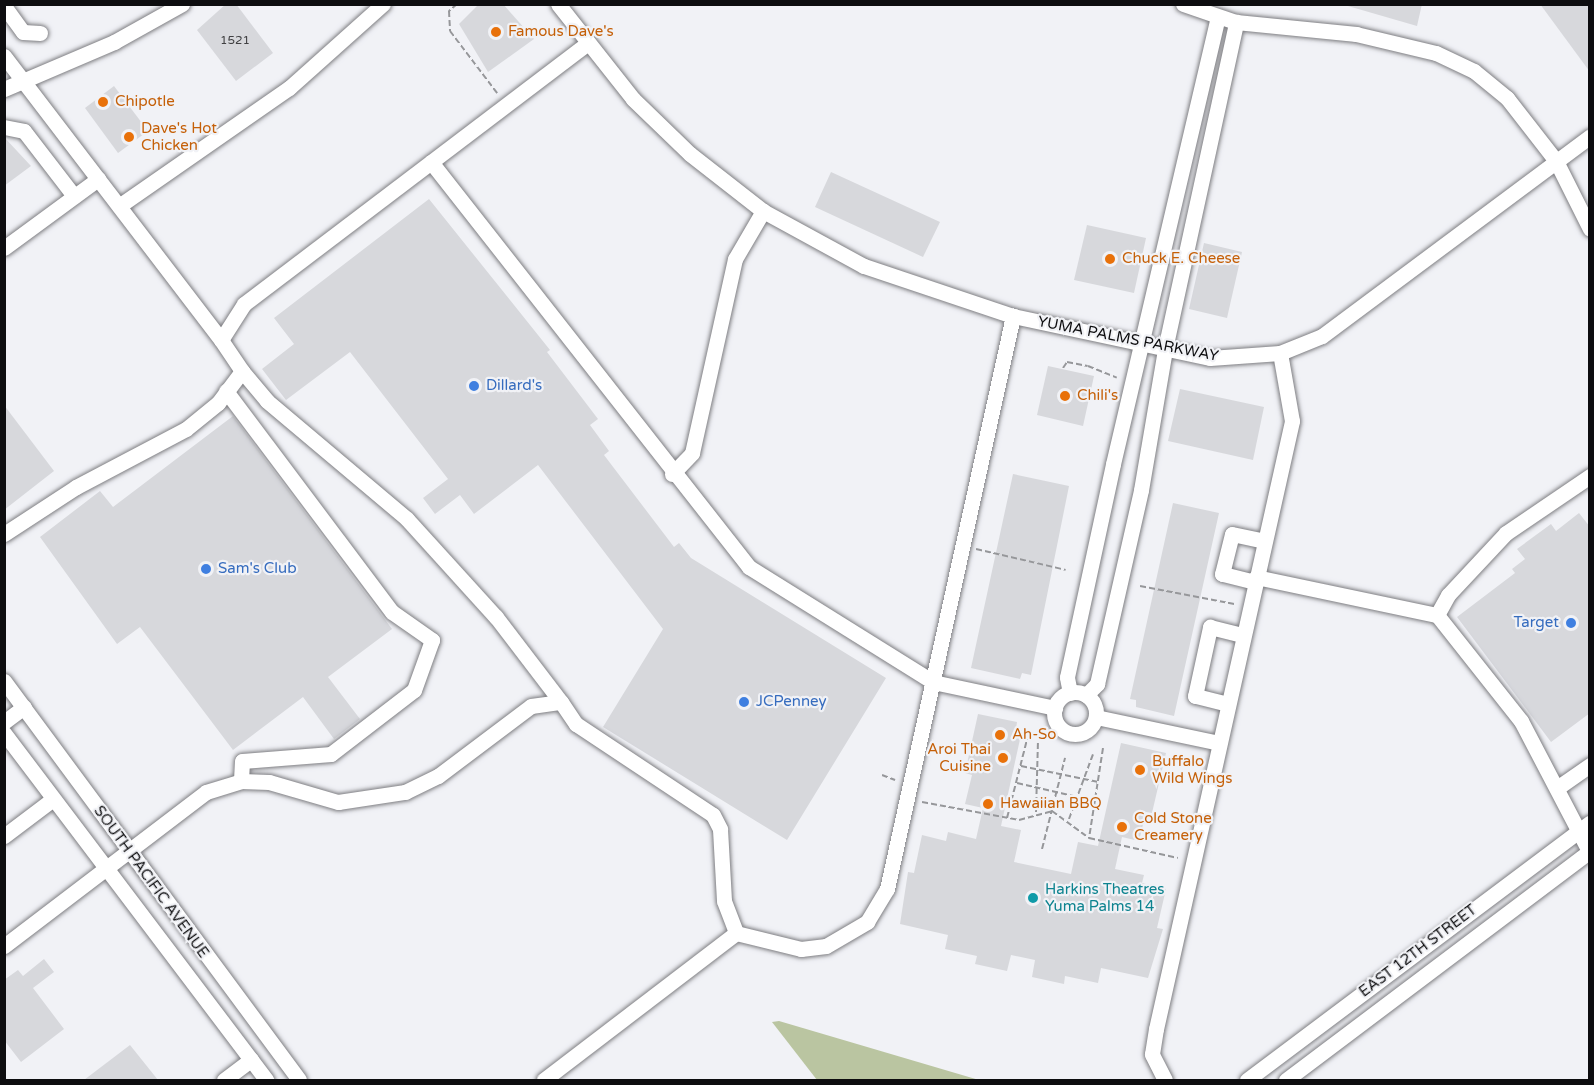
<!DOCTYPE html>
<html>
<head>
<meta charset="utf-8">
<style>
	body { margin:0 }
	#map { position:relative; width:1594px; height:1085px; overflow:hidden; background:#f1f2f6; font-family:"Varela Round",sans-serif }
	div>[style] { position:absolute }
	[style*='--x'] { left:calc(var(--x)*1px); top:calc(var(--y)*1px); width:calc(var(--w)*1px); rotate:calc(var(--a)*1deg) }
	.green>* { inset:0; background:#bac5a1 }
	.building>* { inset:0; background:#d7d8dc }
	.path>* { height:2px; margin-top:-1px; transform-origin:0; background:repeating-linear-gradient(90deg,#96979a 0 6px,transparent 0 9px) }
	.roads { filter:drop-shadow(0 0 2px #7e7e82) drop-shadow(0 0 2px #7e7e82) }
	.minor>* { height:15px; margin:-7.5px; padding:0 7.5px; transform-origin:7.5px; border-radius:7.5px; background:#fff }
	.minor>.ring { margin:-7.5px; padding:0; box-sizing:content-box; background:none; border:15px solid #fff; border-radius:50% }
	.dots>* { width:16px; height:16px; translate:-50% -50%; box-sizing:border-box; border:3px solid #f1f2f6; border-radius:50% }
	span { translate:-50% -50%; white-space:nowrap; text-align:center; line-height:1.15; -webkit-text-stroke:4.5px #f1f2f6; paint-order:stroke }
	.number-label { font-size:12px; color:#404042 }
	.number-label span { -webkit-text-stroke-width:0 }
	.food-label { font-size:15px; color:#c56008 }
	.left { translate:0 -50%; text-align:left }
	.right { translate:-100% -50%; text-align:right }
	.street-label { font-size:15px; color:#0d0d0f }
	.shop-label { font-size:15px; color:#366cbe }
	.culture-label { font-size:15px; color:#0d838f }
	.frame { position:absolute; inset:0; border:6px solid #0d0d0f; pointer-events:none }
</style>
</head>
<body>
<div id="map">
	<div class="green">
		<div style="clip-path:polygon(779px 1021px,979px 1080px,817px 1080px,772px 1022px)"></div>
	</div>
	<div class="building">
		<div style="clip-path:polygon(226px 4px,236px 4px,273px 53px,236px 81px,197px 30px)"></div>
		<div style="clip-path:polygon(479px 4px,503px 4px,534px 39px,488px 72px,459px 24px)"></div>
		<div style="clip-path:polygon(1341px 4px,1422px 4px,1417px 26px)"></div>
		<div style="clip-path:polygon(1540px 4px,1590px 4px,1590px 72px)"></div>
		<div style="clip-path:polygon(114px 86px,148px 131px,118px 153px,85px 108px)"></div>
		<div style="clip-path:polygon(4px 137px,31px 166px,4px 186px)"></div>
		<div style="clip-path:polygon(831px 172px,940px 222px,923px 257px,815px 207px)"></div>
		<div style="clip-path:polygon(429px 199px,550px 350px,547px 352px,598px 419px,590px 425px,609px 451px,604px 455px,674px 547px,679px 543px,691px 558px,886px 678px,787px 840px,603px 727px,663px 629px,538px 465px,474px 514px,460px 495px,435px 514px,423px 498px,448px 479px,350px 352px,286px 400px,262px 369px,294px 344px,274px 318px)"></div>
		<div style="clip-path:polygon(1087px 225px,1146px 238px,1134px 293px,1074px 280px)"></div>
		<div style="clip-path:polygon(1204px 243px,1242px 252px,1227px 318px,1189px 309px)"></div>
		<div style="clip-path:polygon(1048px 366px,1094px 376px,1083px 426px,1037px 415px)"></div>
		<div style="clip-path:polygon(1180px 389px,1264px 407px,1253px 460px,1168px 441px)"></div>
		<div style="clip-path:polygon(4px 405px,54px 471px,4px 510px)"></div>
		<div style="clip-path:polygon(233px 416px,392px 629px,328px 677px,360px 719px,334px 739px,303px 697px,233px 750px,140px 627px,117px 644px,40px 537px,100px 491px,113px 507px)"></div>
		<div style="clip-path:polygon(1013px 474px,1069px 486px,1031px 675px,1022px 673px,1020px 679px,971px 668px)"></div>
		<div style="clip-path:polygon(1173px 503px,1219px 513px,1174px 716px,1136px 707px,1136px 700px,1130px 699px)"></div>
		<div style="clip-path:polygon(1579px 513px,1590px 527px,1590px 713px,1551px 742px,1457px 617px,1515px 573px,1512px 569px,1525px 559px,1517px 549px,1551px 524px,1556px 531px)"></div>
		<div style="clip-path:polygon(978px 714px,1017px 722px,1016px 729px,1022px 730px,1001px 826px,1021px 830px,1014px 862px,1071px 874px,1078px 842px,1098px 846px,1121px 743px,1166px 753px,1152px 813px,1146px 812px,1139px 841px,1122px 837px,1115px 869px,1144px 875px,1142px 883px,1166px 889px,1157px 928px,1163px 929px,1148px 978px,1101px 968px,1098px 983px,1065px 976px,1064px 984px,1032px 977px,1035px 960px,1011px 955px,1007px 971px,975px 964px,977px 956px,945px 949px,948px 935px,900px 924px,908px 872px,914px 873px,922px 835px,946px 841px,948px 832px,976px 839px,983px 808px,965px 804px,972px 775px,965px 773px)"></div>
		<div style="clip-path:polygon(44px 959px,54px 972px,33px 988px,64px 1029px,21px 1062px,4px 1040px,4px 980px,18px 970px,23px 976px)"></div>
		<div style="clip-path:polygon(130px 1045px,158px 1080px,84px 1080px)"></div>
	</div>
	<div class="path">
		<div style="--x:457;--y:4;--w:11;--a:139"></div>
		<div style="--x:449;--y:11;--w:20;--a:87"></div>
		<div style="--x:450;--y:31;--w:78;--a:52.8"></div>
		<div style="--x:1063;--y:368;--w:7;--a:-56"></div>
		<div style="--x:1067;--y:362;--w:21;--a:11"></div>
		<div style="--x:1088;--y:366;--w:31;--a:22"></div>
		<div style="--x:976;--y:549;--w:92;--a:13.1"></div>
		<div style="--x:1140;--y:586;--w:96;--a:10.8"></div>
		<div style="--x:1103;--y:748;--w:91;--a:98.8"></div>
		<div style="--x:1089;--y:838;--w:91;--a:12.7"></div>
		<div style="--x:1021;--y:766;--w:79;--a:11.7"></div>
		<div style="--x:882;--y:775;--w:14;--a:21"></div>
		<div style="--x:1017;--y:783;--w:80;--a:13"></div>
		<div style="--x:922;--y:802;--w:99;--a:10.5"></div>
		<div style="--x:1019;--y:820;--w:34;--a:-15"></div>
		<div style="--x:1052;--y:811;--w:46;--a:36.1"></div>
		<div style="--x:1036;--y:812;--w:71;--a:-88.4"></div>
		<div style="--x:1007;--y:818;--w:89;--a:-75.7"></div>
		<div style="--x:1069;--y:819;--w:69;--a:-69.7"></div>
		<div style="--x:1042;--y:849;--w:94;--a:-75.8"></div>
	</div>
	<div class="roads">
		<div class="minor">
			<div style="--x:558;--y:4;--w:121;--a:51.7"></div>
			<div style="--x:633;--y:99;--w:79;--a:44"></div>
			<div style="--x:690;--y:154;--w:93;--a:38"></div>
			<div style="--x:763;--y:211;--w:115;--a:28.6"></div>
			<div style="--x:864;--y:266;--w:157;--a:18.6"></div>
			<div style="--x:1013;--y:316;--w:201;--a:12"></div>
			<div style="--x:1210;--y:358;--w:70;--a:-4.1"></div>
			<div style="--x:1280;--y:353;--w:45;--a:-22"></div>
			<div style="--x:1322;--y:336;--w:334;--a:-36.7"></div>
			<div style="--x:1183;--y:4;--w:56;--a:18.8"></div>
			<div style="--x:1236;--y:22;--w:121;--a:5.7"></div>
			<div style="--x:1356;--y:34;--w:82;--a:13.4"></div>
			<div style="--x:1436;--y:53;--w:42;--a:25.3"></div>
			<div style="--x:1474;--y:71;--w:43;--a:39.3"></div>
			<div style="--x:1507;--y:98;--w:80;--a:52.1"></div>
			<div style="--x:1556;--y:161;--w:76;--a:63.4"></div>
			<div style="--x:4;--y:6;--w:32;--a:54"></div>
			<div style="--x:23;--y:32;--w:17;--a:3"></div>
			<div style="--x:4;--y:56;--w:357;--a:52.6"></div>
			<div style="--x:4;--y:89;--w:120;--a:-23.1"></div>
			<div style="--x:114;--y:42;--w:78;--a:-29.2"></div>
			<div style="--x:4;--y:127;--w:20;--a:11"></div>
			<div style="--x:24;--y:131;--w:82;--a:52.4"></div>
			<div style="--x:431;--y:162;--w:515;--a:51.86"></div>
			<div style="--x:749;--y:567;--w:217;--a:32"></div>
			<div style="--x:933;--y:682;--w:125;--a:12"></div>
			<div style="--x:119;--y:206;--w:207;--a:-34.8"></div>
			<div style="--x:289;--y:88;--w:126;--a:-41.8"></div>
			<div style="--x:4;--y:248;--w:117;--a:-36.3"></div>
			<div style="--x:242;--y:371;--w:39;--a:50"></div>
			<div style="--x:267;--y:401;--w:183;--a:40.1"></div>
			<div style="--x:407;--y:519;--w:132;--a:47.8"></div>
			<div style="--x:496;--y:617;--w:107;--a:52.6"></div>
			<div style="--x:226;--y:391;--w:276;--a:53.1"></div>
			<div style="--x:392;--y:612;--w:49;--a:35"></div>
			<div style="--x:432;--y:640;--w:53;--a:109.8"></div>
			<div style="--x:414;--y:690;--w:105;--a:142.4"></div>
			<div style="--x:331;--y:754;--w:89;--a:175.5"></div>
			<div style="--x:242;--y:761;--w:20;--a:93"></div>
			<div style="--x:672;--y:474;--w:29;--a:-46"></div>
			<div style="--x:692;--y:453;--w:199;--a:-77.5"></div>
			<div style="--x:735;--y:259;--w:56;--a:-59.7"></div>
			<div style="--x:4;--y:534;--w:86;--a:-33.1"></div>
			<div style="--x:76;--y:487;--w:124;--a:-27.8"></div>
			<div style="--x:186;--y:429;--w:41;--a:-39.1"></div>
			<div style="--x:218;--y:403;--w:40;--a:-53"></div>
			<div style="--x:242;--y:371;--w:37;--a:-124"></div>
			<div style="--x:221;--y:340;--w:43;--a:-57.4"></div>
			<div style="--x:244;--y:304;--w:432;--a:-37.2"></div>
			<div style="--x:1256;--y:577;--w:185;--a:11.9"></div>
			<div style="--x:1255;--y:582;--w:34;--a:-166"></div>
			<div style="--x:1222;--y:574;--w:41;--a:-76"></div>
			<div style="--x:1232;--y:534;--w:33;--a:12"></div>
			<div style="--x:4;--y:681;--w:496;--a:53.5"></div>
			<div class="ring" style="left:1054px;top:692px;width:27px;height:27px"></div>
			<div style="--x:1070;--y:693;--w:16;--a:-101"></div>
			<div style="--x:1067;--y:677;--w:218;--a:-77.8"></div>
			<div style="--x:1113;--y:464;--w:458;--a:-76.8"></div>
			<div style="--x:1086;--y:695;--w:16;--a:-45"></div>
			<div style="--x:1097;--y:684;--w:199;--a:-77.2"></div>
			<div style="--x:1141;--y:490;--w:143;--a:-80.3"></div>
			<div style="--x:1165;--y:349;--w:335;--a:-77.7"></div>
			<div style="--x:1228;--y:704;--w:34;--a:-166"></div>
			<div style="--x:1195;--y:696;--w:71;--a:-77.7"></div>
			<div style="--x:1210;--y:627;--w:34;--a:14"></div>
			<div style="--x:1096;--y:717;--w:126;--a:11.9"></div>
			<div style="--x:4;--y:722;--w:25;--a:-37"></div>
			<div style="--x:4;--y:733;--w:435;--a:52.9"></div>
			<div style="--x:1557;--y:788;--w:40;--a:-34.9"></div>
			<div style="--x:4;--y:836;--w:61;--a:-37.1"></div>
			<div style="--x:1589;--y:851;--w:147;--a:-117.6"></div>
			<div style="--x:1521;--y:721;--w:135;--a:-128.4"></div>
			<div style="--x:1437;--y:615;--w:23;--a:-61"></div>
			<div style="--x:1448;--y:595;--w:85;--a:-46.9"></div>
			<div style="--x:1506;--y:533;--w:102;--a:-34.2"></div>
			<div style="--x:736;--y:933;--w:67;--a:13.8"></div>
			<div style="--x:801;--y:949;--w:25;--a:-7"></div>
			<div style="--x:826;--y:946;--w:48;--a:-30.3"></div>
			<div style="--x:867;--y:922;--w:39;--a:-59"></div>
			<div style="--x:887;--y:889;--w:587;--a:-77.6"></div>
			<div style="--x:4;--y:946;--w:254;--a:-37.3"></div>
			<div style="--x:206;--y:792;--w:37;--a:-17"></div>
			<div style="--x:241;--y:781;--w:28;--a:2"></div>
			<div style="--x:269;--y:782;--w:72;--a:16.2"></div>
			<div style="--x:338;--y:802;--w:68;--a:-8.5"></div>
			<div style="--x:405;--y:792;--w:37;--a:-26"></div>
			<div style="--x:438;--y:776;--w:116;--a:-37"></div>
			<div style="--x:531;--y:706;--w:30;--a:-8"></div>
			<div style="--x:561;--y:702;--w:27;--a:56"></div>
			<div style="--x:576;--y:724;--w:164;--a:33.6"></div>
			<div style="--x:713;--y:815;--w:16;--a:63"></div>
			<div style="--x:720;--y:829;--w:72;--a:86.8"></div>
			<div style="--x:724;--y:901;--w:34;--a:69"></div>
			<div style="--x:736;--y:933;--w:242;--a:142.6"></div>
			<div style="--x:224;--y:1080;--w:34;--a:-37"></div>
			<div style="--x:1165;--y:1080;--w:29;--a:-117"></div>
			<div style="--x:1152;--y:1054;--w:25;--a:-81"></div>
			<div style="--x:1156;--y:1029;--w:623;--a:-77.39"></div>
			<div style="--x:1292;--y:421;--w:69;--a:-100"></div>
			<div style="--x:1247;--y:1080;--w:429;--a:-36.9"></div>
			<div style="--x:1286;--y:1080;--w:381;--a:-37"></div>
		</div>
	</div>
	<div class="dots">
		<div style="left:496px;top:32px;background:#e8710a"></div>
		<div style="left:103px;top:102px;background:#e8710a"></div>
		<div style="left:129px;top:137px;background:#e8710a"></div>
		<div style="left:1110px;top:259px;background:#e8710a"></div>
		<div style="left:474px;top:386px;background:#3f7fe0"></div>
		<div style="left:1065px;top:396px;background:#e8710a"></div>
		<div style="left:206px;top:569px;background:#3f7fe0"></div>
		<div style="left:1571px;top:623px;background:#3f7fe0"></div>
		<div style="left:744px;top:702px;background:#3f7fe0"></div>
		<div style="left:1000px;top:735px;background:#e8710a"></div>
		<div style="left:1003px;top:758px;background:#e8710a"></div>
		<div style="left:1140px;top:770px;background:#e8710a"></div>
		<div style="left:988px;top:804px;background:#e8710a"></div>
		<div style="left:1122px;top:827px;background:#e8710a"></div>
		<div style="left:1033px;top:898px;background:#0f9aa8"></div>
	</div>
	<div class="number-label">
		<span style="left:235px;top:41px">1521</span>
	</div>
	<div class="food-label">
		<span class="left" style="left:508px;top:32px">Famous Dave's</span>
		<span class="left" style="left:115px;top:102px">Chipotle</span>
		<span class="left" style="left:141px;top:137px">Dave's Hot<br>Chicken</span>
		<span class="left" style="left:1122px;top:259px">Chuck E. Cheese</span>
		<span class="left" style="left:1077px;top:396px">Chili's</span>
		<span class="left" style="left:1012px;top:735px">Ah-So</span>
		<span class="right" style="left:991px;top:758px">Aroi Thai<br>Cuisine</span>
		<span class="left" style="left:1152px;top:770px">Buffalo<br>Wild Wings</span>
		<span class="left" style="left:1000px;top:804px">Hawaiian BBQ</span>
		<span class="left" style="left:1134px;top:827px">Cold Stone<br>Creamery</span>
	</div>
	<div class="street-label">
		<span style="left:1128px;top:339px;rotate:11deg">YUMA PALMS PARKWAY</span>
		<span style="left:151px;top:882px;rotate:54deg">SOUTH PACIFIC AVENUE</span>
		<span style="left:1418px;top:951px;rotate:-37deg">EAST 12TH STREET</span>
	</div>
	<div class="shop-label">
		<span class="left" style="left:486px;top:386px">Dillard's</span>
		<span class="left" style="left:218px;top:569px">Sam's Club</span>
		<span class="right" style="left:1559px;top:623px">Target</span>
		<span class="left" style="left:756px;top:702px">JCPenney</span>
	</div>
	<div class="culture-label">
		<span class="left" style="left:1045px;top:898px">Harkins Theatres<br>Yuma Palms 14</span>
	</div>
	<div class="frame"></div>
</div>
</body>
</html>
